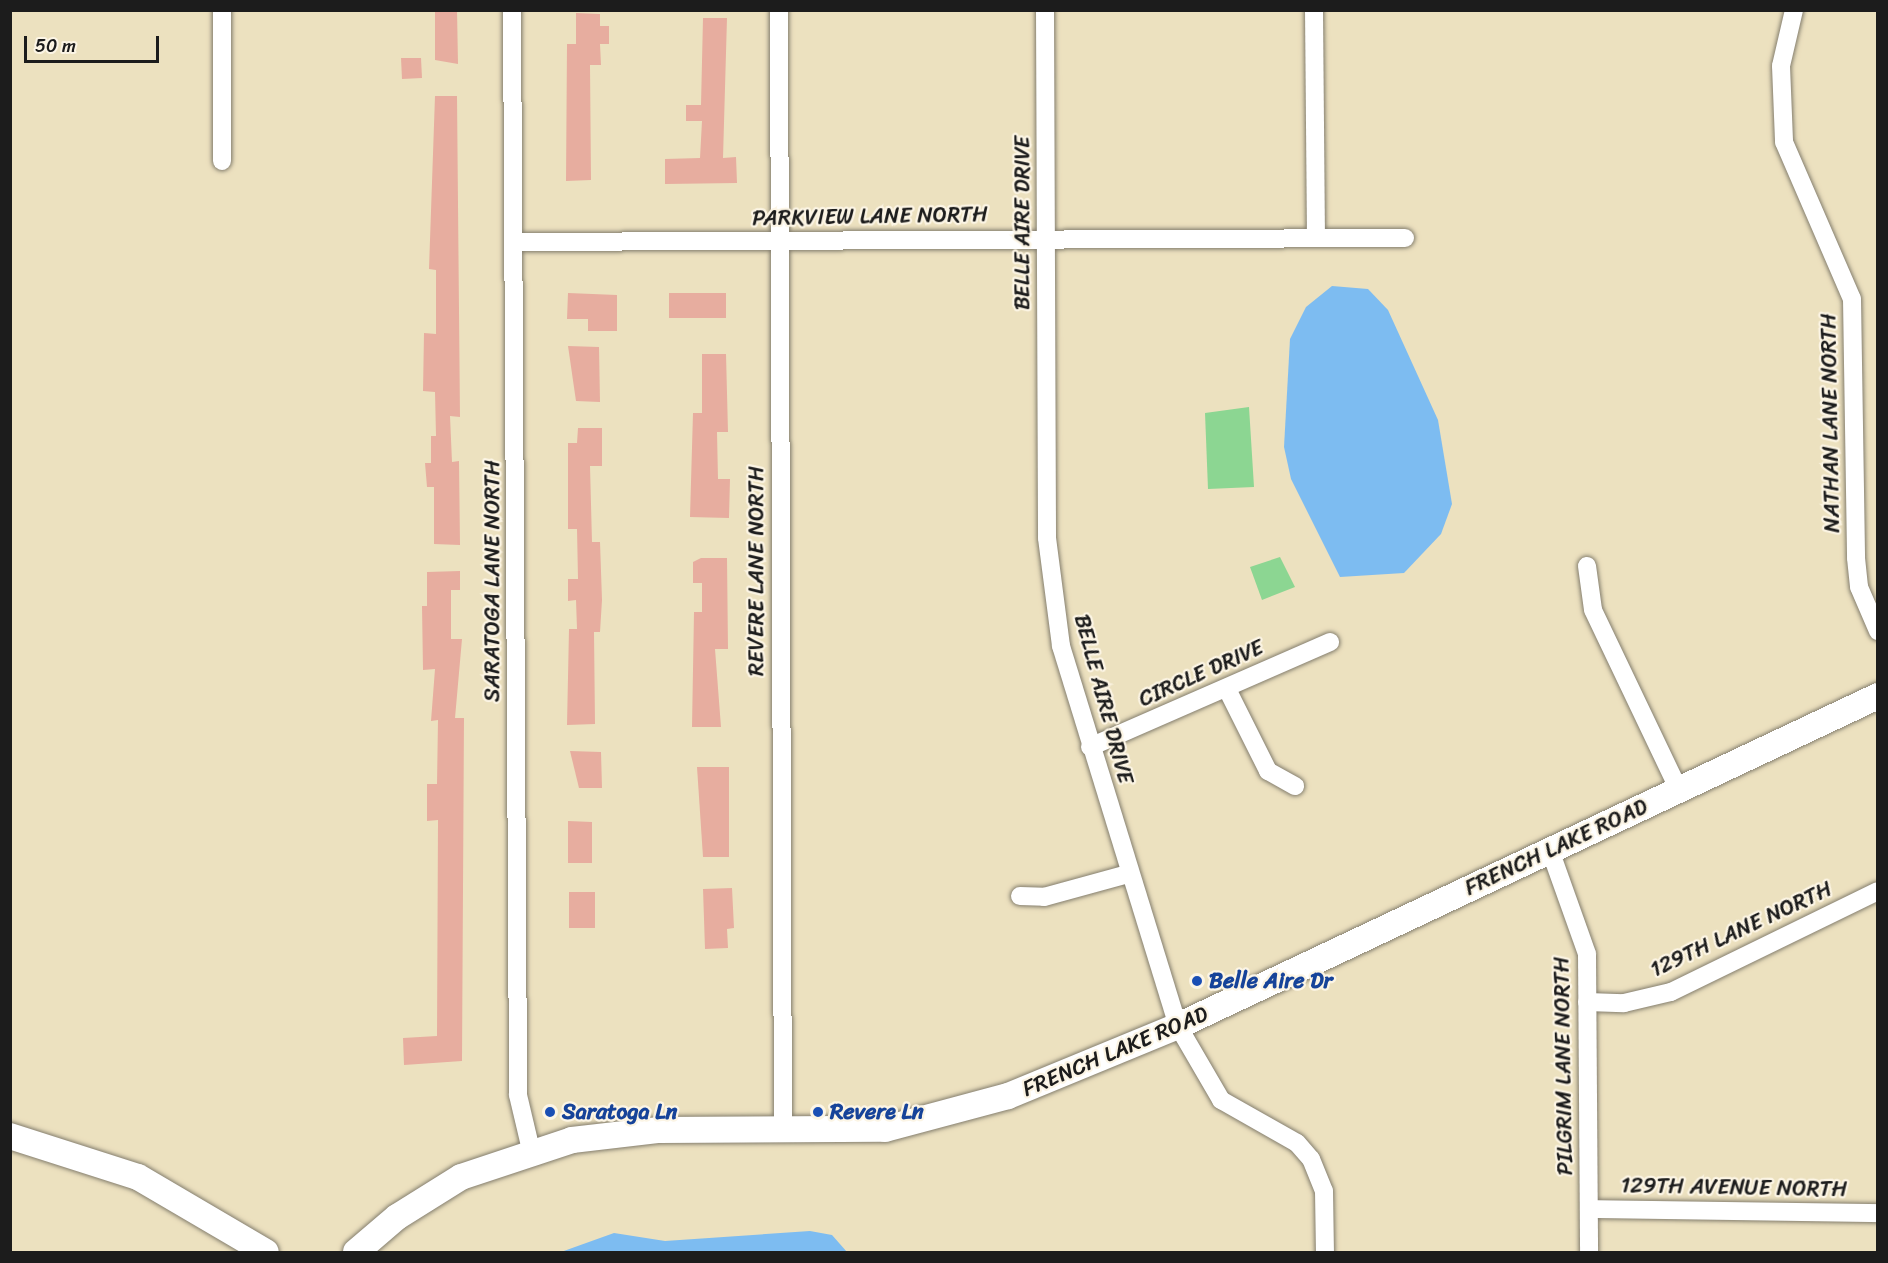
<!DOCTYPE html>
<html>
<head>
<meta charset="utf-8">
<style>
	body { margin:0 }
	#map { position:relative; width:1888px; height:1263px; overflow:hidden; background:#ece1bf; font-family:Sriracha,sans-serif }
	div>[style] { position:absolute }
	[style*='--x'] { left:calc(var(--x)*1px); top:calc(var(--y)*1px); width:calc(var(--w)*1px); rotate:calc(var(--a)*1deg) }
	.green>* { inset:0; background:#8cd692 }
	.water>* { inset:0; background:#7dbcf1 }
	.building>* { inset:0; background:#e7ad9f }
	.roads { filter:drop-shadow(0 0 2px #847e6e) drop-shadow(0 0 2px #847e6e) }
	.street>* { height:18px; margin:-9px; padding:0 9px; transform-origin:9px; border-radius:9px; background:#fff }
	.secondary>* { height:26px; margin:-13px; padding:0 13px; transform-origin:13px; border-radius:13px; background:#fff }
	.dots>* { width:16px; height:16px; translate:-50% -50%; box-sizing:border-box; border:3px solid #fcf5e5; border-radius:50% }
	span { translate:-50% -50%; white-space:nowrap; text-align:center; line-height:1.15; -webkit-text-stroke:4.5px #fcf5e5; paint-order:stroke }
	.street-label { font-size:22px; color:#1c1c1c }
	.transit-label { font-size:22px; color:#164399; font-weight:700 }
	.left { translate:0 -50%; text-align:left }
	.frame { position:absolute; inset:0; border:12px solid #1c1c1c; pointer-events:none }
	.scale { position:absolute; left:24px; top:36px; width:135px; height:27px; box-sizing:border-box; border:3px solid #1c1c1c; border-top:0; padding-left:8px; font-size:18px; line-height:21px; white-space:nowrap; color:#1c1c1c; -webkit-text-stroke:4px #fcf5e5; paint-order:stroke }
</style>
</head>
<body>
<div id="map">
	<div class="green">
		<div style="clip-path:polygon(1249px 407px,1254px 487px,1208px 489px,1205px 413px)"></div>
		<div style="clip-path:polygon(1280px 557px,1295px 587px,1262px 600px,1250px 567px)"></div>
	</div>
	<div class="water">
		<div style="clip-path:polygon(1332px 286px,1368px 289px,1388px 310px,1438px 420px,1452px 504px,1441px 534px,1404px 573px,1340px 577px,1291px 479px,1284px 447px,1290px 339px,1306px 307px)"></div>
		<div style="clip-path:polygon(810px 1231px,832px 1235px,847px 1252px,561px 1252px,614px 1233px,665px 1241px)"></div>
	</div>
	<div class="building">
		<div style="clip-path:polygon(435px 10px,457px 10px,458px 64px,435px 60px)"></div>
		<div style="clip-path:polygon(576px 13px,600px 14px,600px 26px,609px 26px,609px 44px,600px 44px,601px 65px,590px 65px,591px 180px,566px 181px,567px 44px,576px 44px)"></div>
		<div style="clip-path:polygon(703px 18px,727px 18px,723px 158px,736px 157px,737px 183px,665px 184px,665px 159px,700px 158px,702px 121px,686px 121px,686px 105px,701px 105px)"></div>
		<div style="clip-path:polygon(401px 58px,421px 58px,422px 78px,402px 79px)"></div>
		<div style="clip-path:polygon(435px 96px,457px 96px,460px 417px,450px 416px,452px 462px,459px 461px,460px 545px,434px 544px,434px 487px,427px 487px,425px 463px,431px 463px,431px 436px,436px 436px,435px 392px,423px 391px,424px 333px,436px 334px,436px 270px,429px 269px)"></div>
		<div style="clip-path:polygon(568px 293px,617px 295px,617px 331px,588px 331px,588px 319px,567px 319px)"></div>
		<div style="clip-path:polygon(669px 293px,726px 293px,726px 318px,669px 318px)"></div>
		<div style="clip-path:polygon(568px 346px,599px 347px,600px 402px,576px 401px)"></div>
		<div style="clip-path:polygon(702px 354px,726px 354px,728px 432px,717px 432px,718px 479px,730px 479px,729px 518px,690px 517px,693px 413px,702px 413px)"></div>
		<div style="clip-path:polygon(578px 428px,602px 428px,602px 466px,590px 466px,592px 542px,600px 542px,602px 600px,600px 632px,594px 632px,595px 724px,567px 725px,569px 629px,577px 629px,576px 600px,568px 601px,568px 579px,578px 579px,577px 529px,568px 529px,568px 443px,577px 443px)"></div>
		<div style="clip-path:polygon(701px 558px,727px 558px,728px 649px,715px 649px,721px 727px,692px 727px,694px 612px,702px 612px,702px 583px,693px 583px,693px 562px)"></div>
		<div style="clip-path:polygon(460px 571px,460px 590px,451px 590px,451px 639px,462px 639px,455px 718px,464px 718px,462px 1061px,404px 1065px,403px 1038px,437px 1036px,438px 820px,427px 821px,427px 784px,437px 784px,438px 720px,431px 721px,435px 669px,423px 670px,422px 606px,427px 606px,427px 572px)"></div>
		<div style="clip-path:polygon(570px 751px,601px 752px,602px 788px,579px 788px)"></div>
		<div style="clip-path:polygon(697px 767px,729px 767px,729px 857px,703px 857px)"></div>
		<div style="clip-path:polygon(568px 821px,592px 822px,592px 863px,568px 863px)"></div>
		<div style="clip-path:polygon(732px 888px,734px 928px,727px 929px,728px 948px,705px 949px,703px 889px)"></div>
		<div style="clip-path:polygon(569px 892px,595px 892px,595px 928px,569px 928px)"></div>
	</div>
	<div class="roads">
		<div class="street">
			<div style="--x:222;--y:10;--w:151;--a:90"></div>
			<div style="--x:512;--y:10;--w:1085;--a:89.68"></div>
			<div style="--x:518;--y:1095;--w:57;--a:76.7"></div>
			<div style="--x:779;--y:10;--w:1121;--a:89.8"></div>
			<div style="--x:1045;--y:10;--w:528;--a:89.78"></div>
			<div style="--x:1047;--y:538;--w:109;--a:82.6"></div>
			<div style="--x:1061;--y:646;--w:398;--a:72.9"></div>
			<div style="--x:1178;--y:1026;--w:86;--a:59.8"></div>
			<div style="--x:1221;--y:1100;--w:87;--a:29.5"></div>
			<div style="--x:1297;--y:1143;--w:21;--a:49"></div>
			<div style="--x:1311;--y:1159;--w:35;--a:68"></div>
			<div style="--x:1324;--y:1191;--w:61;--a:89.1"></div>
			<div style="--x:1314;--y:10;--w:226;--a:89.5"></div>
			<div style="--x:1794;--y:10;--w:57;--a:103.1"></div>
			<div style="--x:1781;--y:66;--w:76;--a:87.7"></div>
			<div style="--x:1784;--y:142;--w:171;--a:66.6"></div>
			<div style="--x:1852;--y:299;--w:259;--a:89.1"></div>
			<div style="--x:1856;--y:558;--w:29;--a:84"></div>
			<div style="--x:1859;--y:587;--w:48;--a:66.6"></div>
			<div style="--x:514;--y:242;--w:891;--a:-0.26"></div>
			<div style="--x:1587;--y:566;--w:44;--a:82.2"></div>
			<div style="--x:1593;--y:610;--w:199;--a:64.5"></div>
			<div style="--x:1227;--y:689;--w:92;--a:63.4"></div>
			<div style="--x:1268;--y:771;--w:31;--a:29"></div>
			<div style="--x:1090;--y:747;--w:262;--a:-23.6"></div>
			<div style="--x:1550;--y:850;--w:110;--a:70.4"></div>
			<div style="--x:1587;--y:954;--w:298;--a:89.6"></div>
			<div style="--x:1020;--y:896;--w:24;--a:2"></div>
			<div style="--x:1044;--y:897;--w:87;--a:-15.3"></div>
			<div style="--x:1587;--y:1002;--w:37;--a:2"></div>
			<div style="--x:1624;--y:1003;--w:48;--a:-13.2"></div>
			<div style="--x:1671;--y:992;--w:230;--a:-26"></div>
			<div style="--x:1589;--y:1209;--w:289;--a:0.8"></div>
		</div>
		<div class="secondary">
			<div style="--x:10;--y:1136;--w:134;--a:17.8"></div>
			<div style="--x:138;--y:1177;--w:148;--a:30.4"></div>
			<div style="--x:356;--y:1252;--w:54;--a:-40.5"></div>
			<div style="--x:397;--y:1217;--w:75;--a:-32"></div>
			<div style="--x:461;--y:1177;--w:117;--a:-18.4"></div>
			<div style="--x:572;--y:1140;--w:88;--a:-6.6"></div>
			<div style="--x:659;--y:1130;--w:226;--a:-0.3"></div>
			<div style="--x:885;--y:1129;--w:127;--a:-15"></div>
			<div style="--x:1008;--y:1096;--w:184;--a:-22.4"></div>
			<div style="--x:1178;--y:1026;--w:774;--a:-25.24"></div>
		</div>
	</div>
	<div class="dots">
		<div style="left:1197px;top:981px;background:#1a4fb4"></div>
		<div style="left:550px;top:1112px;background:#1a4fb4"></div>
		<div style="left:818px;top:1112px;background:#1a4fb4"></div>
	</div>
	<div class="street-label">
		<span style="left:870px;top:216px;rotate:-1deg">PARKVIEW LANE NORTH</span>
		<span style="left:1022px;top:223px;rotate:-90deg">BELLE AIRE DRIVE</span>
		<span style="left:1830px;top:423px;rotate:-91deg">NATHAN LANE NORTH</span>
		<span style="left:756px;top:571px;rotate:-90deg">REVERE LANE NORTH</span>
		<span style="left:492px;top:581px;rotate:-90deg">SARATOGA LANE NORTH</span>
		<span style="left:1201px;top:673px;rotate:-24deg">CIRCLE DRIVE</span>
		<span style="left:1104px;top:699px;rotate:75deg">BELLE AIRE DRIVE</span>
		<span style="left:1556px;top:847px;rotate:-25deg">FRENCH LAKE ROAD</span>
		<span style="left:1741px;top:929px;rotate:-25deg">129TH LANE NORTH</span>
		<span style="left:1115px;top:1051px;rotate:-23deg">FRENCH LAKE ROAD</span>
		<span style="left:1563px;top:1066px;rotate:-91deg">PILGRIM LANE NORTH</span>
		<span style="left:1734px;top:1187px;rotate:1deg">129TH AVENUE NORTH</span>
	</div>
	<div class="transit-label">
		<span class="left" style="left:1209px;top:981px">Belle Aire Dr</span>
		<span class="left" style="left:562px;top:1112px">Saratoga Ln</span>
		<span class="left" style="left:830px;top:1112px">Revere Ln</span>
	</div>
	<div class="frame"></div>
	<div class="scale">50 m</div>
</div>
</body>
</html>
